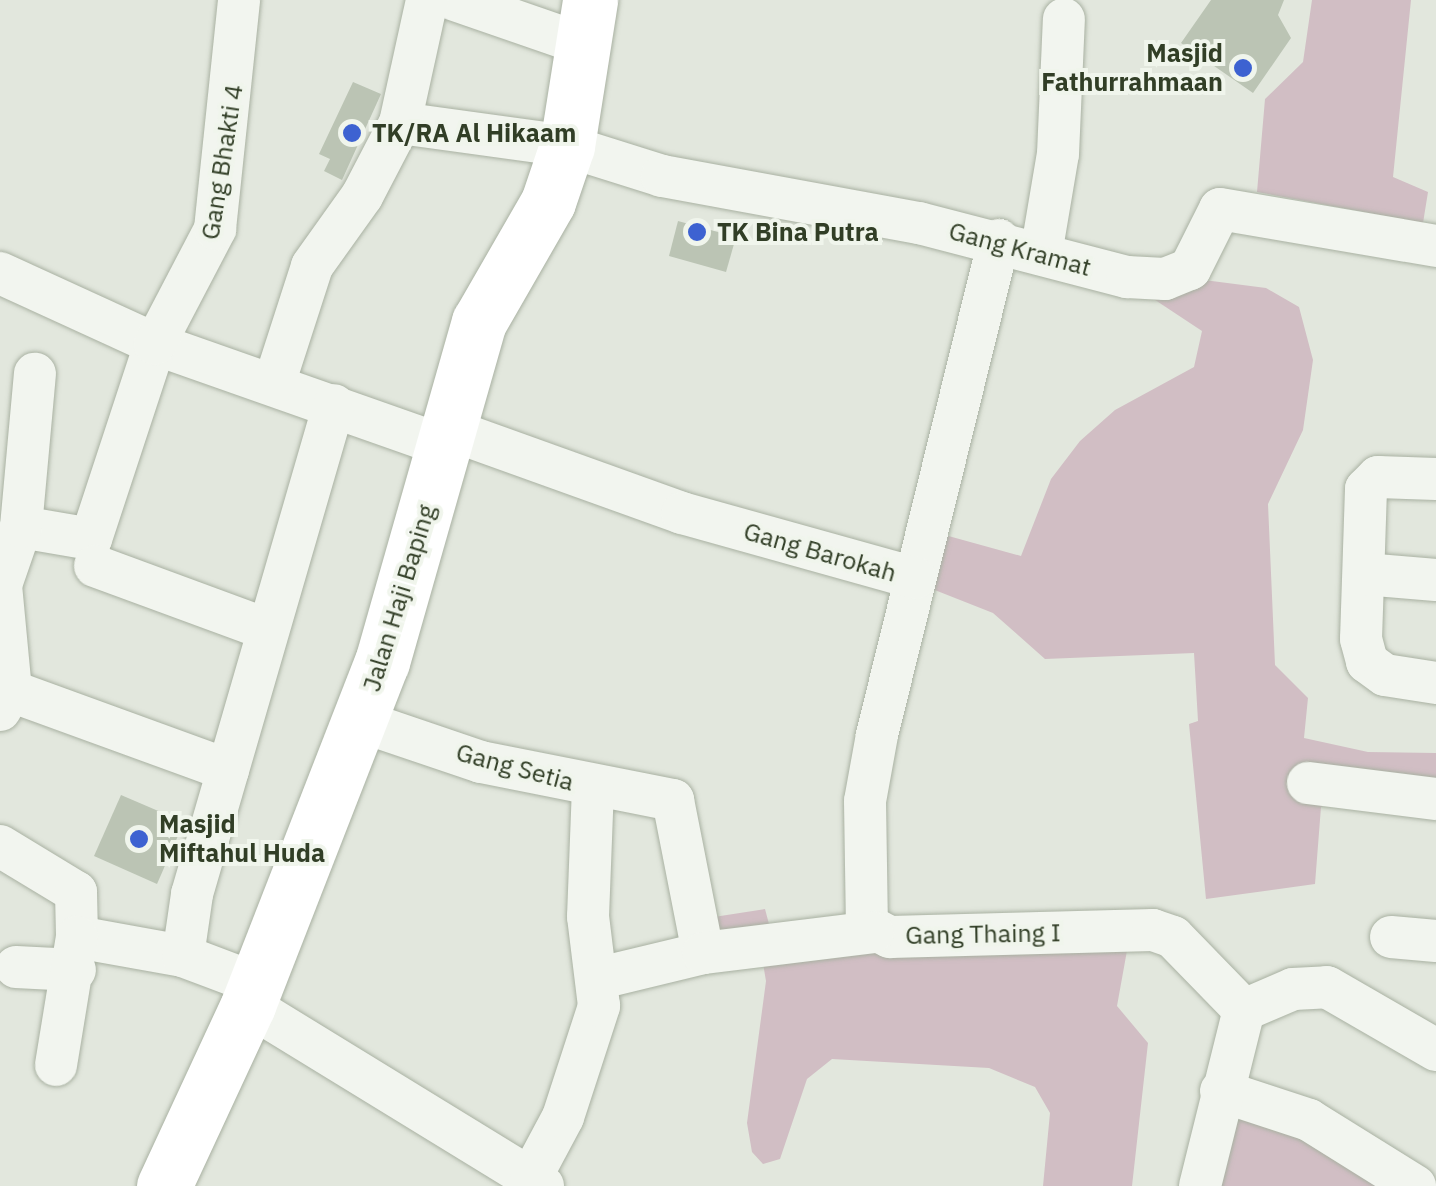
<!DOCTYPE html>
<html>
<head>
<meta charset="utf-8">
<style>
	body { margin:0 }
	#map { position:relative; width:1436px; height:1186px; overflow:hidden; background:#e2e7dd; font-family:"IBM Plex Sans",sans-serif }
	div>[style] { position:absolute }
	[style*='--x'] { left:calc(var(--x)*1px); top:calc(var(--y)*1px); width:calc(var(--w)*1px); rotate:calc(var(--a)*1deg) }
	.green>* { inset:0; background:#d1bec4 }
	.building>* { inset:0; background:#bbc4b4 }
	.roads { filter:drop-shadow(0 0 2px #a9b1a2) drop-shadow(0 0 2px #a9b1a2) }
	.street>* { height:42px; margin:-21px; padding:0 21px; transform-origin:21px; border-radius:21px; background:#f2f5ef }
	.secondary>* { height:55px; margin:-27.5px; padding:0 27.5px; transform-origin:27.5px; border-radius:27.5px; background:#fff }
	.dots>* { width:28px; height:28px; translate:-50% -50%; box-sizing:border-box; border:5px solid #f0f5ec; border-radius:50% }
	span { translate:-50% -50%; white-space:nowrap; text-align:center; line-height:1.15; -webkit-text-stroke:8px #f0f5ec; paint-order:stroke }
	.poi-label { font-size:25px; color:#313e26; font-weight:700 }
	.right { translate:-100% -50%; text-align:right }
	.left { translate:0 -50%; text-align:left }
	.street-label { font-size:25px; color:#313e26 }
</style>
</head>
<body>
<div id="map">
	<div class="green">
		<div style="clip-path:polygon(1312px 0,1411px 0,1393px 177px,1428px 192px,1423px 223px,1257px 192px,1265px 99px,1303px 62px)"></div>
		<div style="clip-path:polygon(1204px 280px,1266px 288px,1299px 307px,1313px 360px,1303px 430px,1268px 504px,1275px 665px,1308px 698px,1304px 738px,1368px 752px,1436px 753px,1436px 790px,1352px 785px,1321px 807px,1315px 884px,1206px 899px,1189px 724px,1198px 721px,1194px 653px,1045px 659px,993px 613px,917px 583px,934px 532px,1021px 556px,1051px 479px,1080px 441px,1115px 410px,1194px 367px,1202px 331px,1140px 290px)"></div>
		<div style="clip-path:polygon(765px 909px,773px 939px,1128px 945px,1117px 1006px,1148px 1043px,1132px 1186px,1043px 1186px,1050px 1113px,1035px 1087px,989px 1068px,832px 1059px,807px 1079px,780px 1159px,763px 1164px,752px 1152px,747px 1123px,766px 981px,760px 946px,708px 944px,701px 919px)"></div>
		<div style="clip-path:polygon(1227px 1097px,1406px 1186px,1204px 1186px)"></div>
	</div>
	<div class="building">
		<div style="clip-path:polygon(1211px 0,1284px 0,1278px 15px,1291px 38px,1253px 93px,1181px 43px)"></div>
		<div style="clip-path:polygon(353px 82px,381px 94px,342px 180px,324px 171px,330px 159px,319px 154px)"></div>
		<div style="clip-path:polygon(678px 221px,736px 237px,726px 272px,669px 256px)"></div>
		<div style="clip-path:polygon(121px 795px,184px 822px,157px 884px,94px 856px)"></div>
	</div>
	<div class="roads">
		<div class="street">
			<div style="--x:455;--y:0;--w:141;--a:19.1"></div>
			<div style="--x:400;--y:123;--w:169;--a:7.8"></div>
			<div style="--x:567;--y:146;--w:100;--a:17.5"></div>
			<div style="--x:662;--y:176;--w:261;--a:10.4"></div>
			<div style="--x:919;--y:223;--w:215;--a:14.6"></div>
			<div style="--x:1127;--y:277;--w:38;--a:3"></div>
			<div style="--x:1165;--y:279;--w:27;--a:-22"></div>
			<div style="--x:1190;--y:269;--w:67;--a:-63.4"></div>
			<div style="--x:1220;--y:209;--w:219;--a:9.7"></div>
			<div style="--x:999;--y:240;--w:510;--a:103.85"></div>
			<div style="--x:877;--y:735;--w:67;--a:100.3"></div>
			<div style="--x:865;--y:801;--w:124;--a:89.1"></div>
			<div style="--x:867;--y:925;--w:26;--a:28"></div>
			<div style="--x:890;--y:937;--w:263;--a:-1.5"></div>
			<div style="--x:1153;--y:930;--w:21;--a:19"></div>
			<div style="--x:1173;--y:937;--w:102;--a:45.8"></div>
			<div style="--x:1041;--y:254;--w:101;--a:-80.4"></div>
			<div style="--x:1058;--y:154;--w:135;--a:-87.5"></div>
			<div style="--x:0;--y:273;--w:170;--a:24.6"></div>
			<div style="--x:155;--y:344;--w:311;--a:19.4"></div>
			<div style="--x:274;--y:384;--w:124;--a:-72.1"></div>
			<div style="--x:312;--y:266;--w:86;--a:-54.5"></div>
			<div style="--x:362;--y:196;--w:82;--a:-62.5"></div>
			<div style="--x:400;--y:123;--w:126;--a:-77.6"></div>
			<div style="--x:454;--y:431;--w:242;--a:19.8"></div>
			<div style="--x:682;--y:513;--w:242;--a:15.6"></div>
			<div style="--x:1436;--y:479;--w:58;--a:-178"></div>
			<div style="--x:1378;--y:477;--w:17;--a:135"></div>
			<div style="--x:1366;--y:489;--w:150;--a:91.9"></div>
			<div style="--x:1361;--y:639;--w:24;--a:75"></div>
			<div style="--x:1367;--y:662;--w:22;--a:36"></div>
			<div style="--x:1385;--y:675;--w:52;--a:8.9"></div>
			<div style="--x:21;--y:527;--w:71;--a:9.7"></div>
			<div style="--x:91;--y:539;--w:205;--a:-71.8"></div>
			<div style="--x:155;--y:344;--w:130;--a:-62.4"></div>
			<div style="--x:215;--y:229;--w:230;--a:-84"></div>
			<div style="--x:95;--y:566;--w:182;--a:20.2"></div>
			<div style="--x:1364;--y:574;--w:72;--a:4.8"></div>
			<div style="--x:11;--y:691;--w:231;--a:20"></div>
			<div style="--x:0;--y:710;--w:22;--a:-60"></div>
			<div style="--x:11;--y:691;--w:106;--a:-95.4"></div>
			<div style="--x:1;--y:585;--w:61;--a:-71"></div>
			<div style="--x:21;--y:527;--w:154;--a:-84.8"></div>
			<div style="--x:360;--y:721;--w:128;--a:18.7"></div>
			<div style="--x:481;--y:762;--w:196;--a:11.2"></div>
			<div style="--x:673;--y:800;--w:156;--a:78.9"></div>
			<div style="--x:1308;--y:783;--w:129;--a:7.1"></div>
			<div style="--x:0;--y:846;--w:89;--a:31.2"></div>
			<div style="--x:76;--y:892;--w:45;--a:88.7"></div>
			<div style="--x:77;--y:937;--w:108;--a:10.2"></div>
			<div style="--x:183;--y:956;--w:79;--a:20.7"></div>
			<div style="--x:1391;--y:937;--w:45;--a:5.1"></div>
			<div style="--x:183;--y:956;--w:63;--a:-81.7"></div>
			<div style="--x:192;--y:894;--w:509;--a:-73.81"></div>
			<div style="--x:16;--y:967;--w:59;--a:2.9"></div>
			<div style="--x:600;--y:978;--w:106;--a:-13.6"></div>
			<div style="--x:703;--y:953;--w:171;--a:-7"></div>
			<div style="--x:248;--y:1005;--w:346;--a:31.5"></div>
			<div style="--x:1244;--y:1010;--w:53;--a:-23.2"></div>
			<div style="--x:1293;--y:989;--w:34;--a:-3"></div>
			<div style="--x:1327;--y:987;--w:126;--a:30"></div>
			<div style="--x:56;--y:1065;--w:130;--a:-80.7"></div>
			<div style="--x:1221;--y:1091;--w:93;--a:18.2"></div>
			<div style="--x:1309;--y:1120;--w:125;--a:31.9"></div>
			<div style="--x:531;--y:1177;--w:68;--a:-61.9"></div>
			<div style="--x:563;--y:1117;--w:117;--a:-72"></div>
			<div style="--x:599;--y:1006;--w:90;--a:-97"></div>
			<div style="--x:588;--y:917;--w:130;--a:-87.8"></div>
			<div style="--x:1200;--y:1186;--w:181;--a:-76"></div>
		</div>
		<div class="secondary">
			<div style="--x:164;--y:1186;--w:200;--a:-65.1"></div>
			<div style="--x:248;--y:1005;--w:368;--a:-68.7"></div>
			<div style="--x:382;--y:662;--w:354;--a:-74.1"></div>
			<div style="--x:479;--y:322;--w:138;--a:-60.1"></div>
			<div style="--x:548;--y:202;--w:59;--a:-71.3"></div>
			<div style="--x:567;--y:146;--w:148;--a:-81"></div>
		</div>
	</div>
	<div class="dots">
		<div style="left:1243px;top:68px;background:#3d62d1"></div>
		<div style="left:352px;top:133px;background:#3d62d1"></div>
		<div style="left:697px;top:232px;background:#3d62d1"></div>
		<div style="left:139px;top:839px;background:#3d62d1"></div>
	</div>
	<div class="poi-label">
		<span class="right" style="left:1223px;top:68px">Masjid<br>Fathurrahmaan</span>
		<span class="left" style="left:372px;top:133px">TK/RA Al Hikaam</span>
		<span class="left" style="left:717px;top:232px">TK Bina Putra</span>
		<span class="left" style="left:159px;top:839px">Masjid<br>Miftahul Huda</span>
	</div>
	<div class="street-label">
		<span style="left:222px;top:162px;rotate:-81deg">Gang Bhakti 4</span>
		<span style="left:1020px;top:249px;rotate:15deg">Gang Kramat</span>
		<span style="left:820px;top:552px;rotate:16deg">Gang Barokah</span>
		<span style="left:399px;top:598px;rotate:-73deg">Jalan Haji Baping</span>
		<span style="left:515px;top:767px;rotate:15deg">Gang Setia</span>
		<span style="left:983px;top:934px;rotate:-1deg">Gang Thaing I</span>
	</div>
</div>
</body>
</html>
